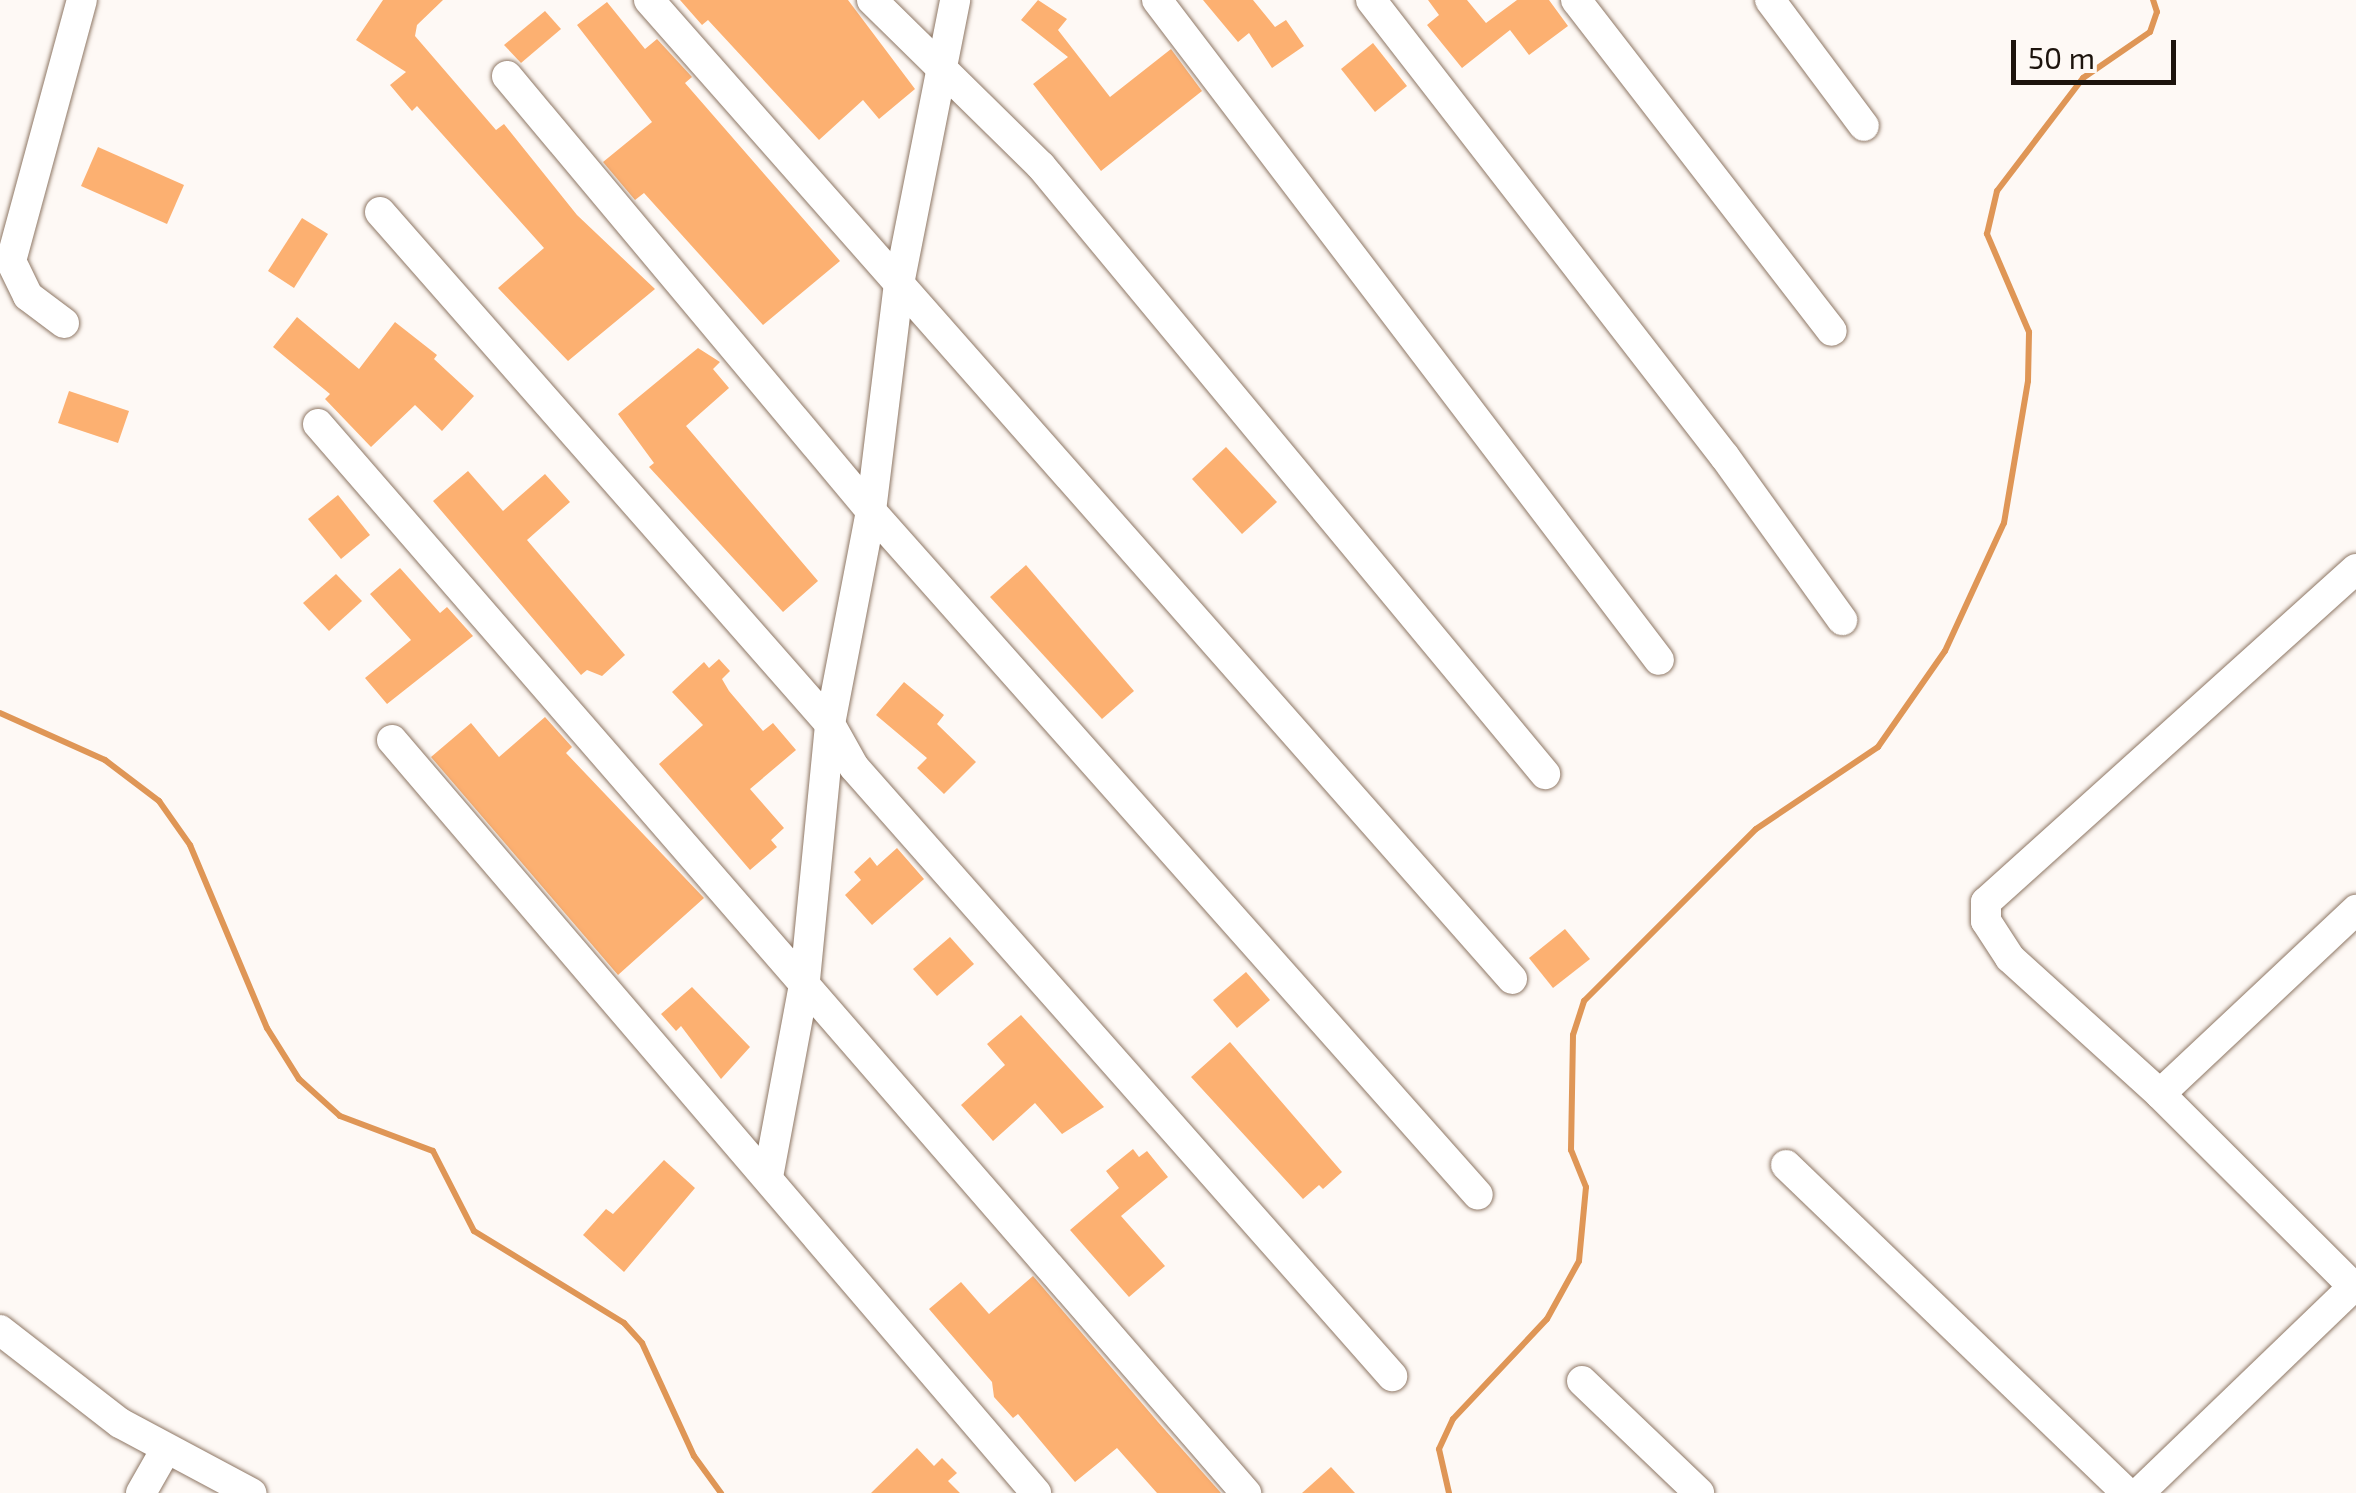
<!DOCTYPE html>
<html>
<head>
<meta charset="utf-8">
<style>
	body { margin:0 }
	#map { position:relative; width:2356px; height:1493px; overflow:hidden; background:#fef9f5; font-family:"Exo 2",sans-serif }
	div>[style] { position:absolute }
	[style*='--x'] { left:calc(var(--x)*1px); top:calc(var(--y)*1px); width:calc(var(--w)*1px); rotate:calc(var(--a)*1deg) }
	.stream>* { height:6px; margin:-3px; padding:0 3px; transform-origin:3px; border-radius:3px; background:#df9656 }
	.building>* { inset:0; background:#fcb071 }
	.roads { filter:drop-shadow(0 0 2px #8e7765) drop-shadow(0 0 2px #8e7765) }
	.minor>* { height:30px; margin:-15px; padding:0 15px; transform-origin:15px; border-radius:15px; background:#fff }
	span { translate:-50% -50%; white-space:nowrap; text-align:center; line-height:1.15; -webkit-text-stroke:9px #fef9f5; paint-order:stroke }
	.scale { position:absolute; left:2011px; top:40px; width:165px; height:45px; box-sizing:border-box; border:5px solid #1d140d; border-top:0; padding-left:12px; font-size:30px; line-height:35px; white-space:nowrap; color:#1d140d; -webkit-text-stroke:8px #fef9f5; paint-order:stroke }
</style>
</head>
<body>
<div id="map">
	<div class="stream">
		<div style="--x:0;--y:713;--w:115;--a:24.1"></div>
		<div style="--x:105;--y:760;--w:68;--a:37.2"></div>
		<div style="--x:159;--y:801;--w:54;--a:54.8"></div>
		<div style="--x:190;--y:845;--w:199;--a:67.2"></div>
		<div style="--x:267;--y:1028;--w:60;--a:57.9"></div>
		<div style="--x:299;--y:1079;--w:55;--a:42.1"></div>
		<div style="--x:340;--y:1116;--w:99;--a:20.6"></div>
		<div style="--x:433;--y:1151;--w:90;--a:62.9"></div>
		<div style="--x:474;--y:1231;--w:176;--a:31.5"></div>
		<div style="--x:624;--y:1323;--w:27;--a:48"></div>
		<div style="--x:642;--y:1343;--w:124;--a:65.3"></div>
		<div style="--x:694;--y:1456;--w:46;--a:53.9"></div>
		<div style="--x:1449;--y:1493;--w:45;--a:-102.8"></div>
		<div style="--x:1439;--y:1449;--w:33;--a:-65"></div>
		<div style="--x:1453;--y:1419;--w:137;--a:-46.8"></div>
		<div style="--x:1547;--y:1319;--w:66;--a:-61.1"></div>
		<div style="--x:1579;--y:1261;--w:74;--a:-84.6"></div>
		<div style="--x:1586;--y:1187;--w:40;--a:-112"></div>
		<div style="--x:1571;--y:1150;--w:115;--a:-89"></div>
		<div style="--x:1573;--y:1035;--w:36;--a:-72"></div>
		<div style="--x:1584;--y:1001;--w:243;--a:-45"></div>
		<div style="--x:1756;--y:829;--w:147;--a:-33.9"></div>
		<div style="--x:1878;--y:747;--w:117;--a:-55.1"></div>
		<div style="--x:1945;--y:651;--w:141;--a:-65.3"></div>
		<div style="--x:2004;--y:523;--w:144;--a:-80.4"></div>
		<div style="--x:2028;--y:381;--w:49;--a:-88.8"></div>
		<div style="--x:2029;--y:332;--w:107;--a:-113.2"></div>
		<div style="--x:1987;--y:234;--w:44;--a:-76.9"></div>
		<div style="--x:1997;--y:191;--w:142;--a:-52.7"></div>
		<div style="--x:2083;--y:78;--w:81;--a:-34.5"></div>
		<div style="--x:2150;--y:32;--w:21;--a:-71"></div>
		<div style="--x:2157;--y:12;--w:13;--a:-108"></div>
	</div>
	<div class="building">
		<div style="clip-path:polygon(383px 0,443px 0,417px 25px,415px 36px,496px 130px,504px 124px,577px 215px,655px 289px,568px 361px,498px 288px,544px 248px,417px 106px,412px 111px,390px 85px,406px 72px,356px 40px)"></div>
		<div style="clip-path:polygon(680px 0,848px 0,915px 89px,879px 119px,863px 100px,819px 140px,708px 20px,702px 25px)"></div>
		<div style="clip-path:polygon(1038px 0,1067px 19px,1058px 30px,1110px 97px,1171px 49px,1202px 91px,1101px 171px,1033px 84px,1068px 57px,1021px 20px)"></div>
		<div style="clip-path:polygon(1203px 0,1253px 0,1275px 27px,1286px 20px,1304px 46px,1272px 68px,1249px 33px,1238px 42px)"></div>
		<div style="clip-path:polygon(1428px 0,1467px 0,1486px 23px,1517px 0,1549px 0,1568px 26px,1529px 55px,1510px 30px,1462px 68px,1427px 25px,1439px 15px)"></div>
		<div style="clip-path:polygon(607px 2px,645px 49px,657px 39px,692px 77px,685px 83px,840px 261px,763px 325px,644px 193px,635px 200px,603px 162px,652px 122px,577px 25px)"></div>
		<div style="clip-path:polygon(545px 11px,561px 29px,521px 63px,504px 45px)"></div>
		<div style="clip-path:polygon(1373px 43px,1407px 86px,1375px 112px,1341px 69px)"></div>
		<div style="clip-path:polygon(98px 147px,184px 185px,167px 224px,81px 186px)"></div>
		<div style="clip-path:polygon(302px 218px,328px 234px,294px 288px,268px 271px)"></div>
		<div style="clip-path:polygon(297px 317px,359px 369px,395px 322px,437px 355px,434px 359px,474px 396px,442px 431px,415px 405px,371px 447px,325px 399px,330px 394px,273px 347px)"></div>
		<div style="clip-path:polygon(698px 348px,720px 362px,713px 369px,729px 388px,686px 426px,818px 581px,783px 612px,649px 467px,654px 463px,618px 414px)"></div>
		<div style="clip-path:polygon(69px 391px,129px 411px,118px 443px,58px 423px)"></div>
		<div style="clip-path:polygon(1226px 447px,1277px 502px,1242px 534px,1192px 479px)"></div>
		<div style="clip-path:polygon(468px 471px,503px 511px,545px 474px,570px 502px,527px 540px,625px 655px,602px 676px,587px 670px,581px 675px,433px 501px)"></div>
		<div style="clip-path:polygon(338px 495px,370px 535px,341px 559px,308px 519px)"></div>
		<div style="clip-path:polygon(1026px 565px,1134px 691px,1102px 719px,990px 597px)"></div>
		<div style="clip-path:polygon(400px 568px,440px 613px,447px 607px,473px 636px,387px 704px,365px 678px,411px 640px,370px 594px)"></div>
		<div style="clip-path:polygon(336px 574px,362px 601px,329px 631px,303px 603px)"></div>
		<div style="clip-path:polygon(719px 659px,730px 671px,722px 679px,729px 691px,763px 731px,773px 723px,796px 750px,750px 789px,784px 828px,771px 840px,777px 847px,750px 870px,659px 764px,703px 725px,672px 692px,704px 662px,709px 668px)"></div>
		<div style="clip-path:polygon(904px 682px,944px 715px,937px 724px,976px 762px,944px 794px,917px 768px,927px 758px,876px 715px)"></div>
		<div style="clip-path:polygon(545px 717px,572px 747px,566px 753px,704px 898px,618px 975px,431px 757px,471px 723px,499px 757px)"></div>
		<div style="clip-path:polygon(897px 848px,924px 879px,872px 925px,845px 895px,861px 880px,854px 872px,870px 857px,877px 866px)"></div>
		<div style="clip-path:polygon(1565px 929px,1590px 959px,1553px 988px,1529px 958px)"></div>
		<div style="clip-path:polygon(950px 937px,974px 964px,937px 996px,913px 969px)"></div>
		<div style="clip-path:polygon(1246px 972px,1270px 1000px,1237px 1028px,1213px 1000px)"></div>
		<div style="clip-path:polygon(692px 987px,750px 1047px,721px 1079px,681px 1026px,676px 1031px,661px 1014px)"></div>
		<div style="clip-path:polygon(1021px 1015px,1104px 1107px,1062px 1134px,1035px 1103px,993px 1141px,961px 1105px,1005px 1065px,987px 1044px)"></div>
		<div style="clip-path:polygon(1230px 1042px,1342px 1172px,1323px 1189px,1319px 1185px,1303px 1199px,1191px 1077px)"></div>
		<div style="clip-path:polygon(1133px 1149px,1139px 1157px,1147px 1151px,1168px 1177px,1121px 1216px,1165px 1266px,1129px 1297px,1070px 1230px,1119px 1188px,1106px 1171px)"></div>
		<div style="clip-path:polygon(664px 1160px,695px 1188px,624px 1272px,583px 1235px,606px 1209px,613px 1214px)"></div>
		<div style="clip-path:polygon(1033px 1276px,1158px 1422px,1221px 1493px,1157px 1493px,1117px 1448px,1075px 1482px,1018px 1414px,1013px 1418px,994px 1397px,992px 1382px,929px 1309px,961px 1282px,989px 1314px)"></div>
		<div style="clip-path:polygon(917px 1448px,934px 1466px,942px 1458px,957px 1473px,948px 1481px,960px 1493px,871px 1493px)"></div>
		<div style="clip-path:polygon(1331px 1467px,1355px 1493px,1302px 1493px)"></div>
	</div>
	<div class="roads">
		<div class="minor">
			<div style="--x:649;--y:0;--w:1305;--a:48.6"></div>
			<div style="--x:872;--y:0;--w:237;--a:44.5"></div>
			<div style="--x:1041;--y:166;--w:790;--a:50.34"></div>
			<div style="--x:1157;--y:0;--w:829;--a:52.74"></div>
			<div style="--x:1371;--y:0;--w:578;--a:52.24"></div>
			<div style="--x:1725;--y:457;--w:201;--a:54.3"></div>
			<div style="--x:1576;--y:0;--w:418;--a:52.3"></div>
			<div style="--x:1770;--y:0;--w:157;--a:53.3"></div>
			<div style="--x:507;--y:76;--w:567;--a:50.08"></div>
			<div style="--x:871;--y:511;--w:914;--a:48.41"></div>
			<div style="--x:380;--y:212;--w:682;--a:48.69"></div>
			<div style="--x:830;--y:724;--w:49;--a:60.8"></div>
			<div style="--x:854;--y:767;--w:813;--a:48.54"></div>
			<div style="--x:64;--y:323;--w:45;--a:-143.1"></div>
			<div style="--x:28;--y:296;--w:39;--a:-116"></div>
			<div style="--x:11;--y:261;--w:270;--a:-74.8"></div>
			<div style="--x:318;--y:424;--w:1416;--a:49.04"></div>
			<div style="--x:2356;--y:569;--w:498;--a:138"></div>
			<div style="--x:1986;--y:902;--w:19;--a:90"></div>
			<div style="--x:1986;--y:921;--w:44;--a:57"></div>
			<div style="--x:2010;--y:958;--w:202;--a:42.2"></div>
			<div style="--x:2160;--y:1094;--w:276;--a:44.9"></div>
			<div style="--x:392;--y:740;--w:991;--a:49.46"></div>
			<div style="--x:2160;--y:1094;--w:269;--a:-43.2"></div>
			<div style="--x:1786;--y:1165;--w:473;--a:43.9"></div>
			<div style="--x:768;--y:1177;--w:200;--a:-79.4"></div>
			<div style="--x:805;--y:980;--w:257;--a:-84.4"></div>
			<div style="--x:830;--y:724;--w:217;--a:-79.1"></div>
			<div style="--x:871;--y:511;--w:229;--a:-83"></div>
			<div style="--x:899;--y:284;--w:289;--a:-78.8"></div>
			<div style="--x:0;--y:1330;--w:152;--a:37.8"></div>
			<div style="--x:120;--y:1423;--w:149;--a:28.1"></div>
			<div style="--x:1582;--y:1381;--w:162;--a:43.7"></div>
			<div style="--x:141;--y:1493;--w:48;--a:-60.3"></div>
			<div style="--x:2139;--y:1493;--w:297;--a:-43.9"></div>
		</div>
	</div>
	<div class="scale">50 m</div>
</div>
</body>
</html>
